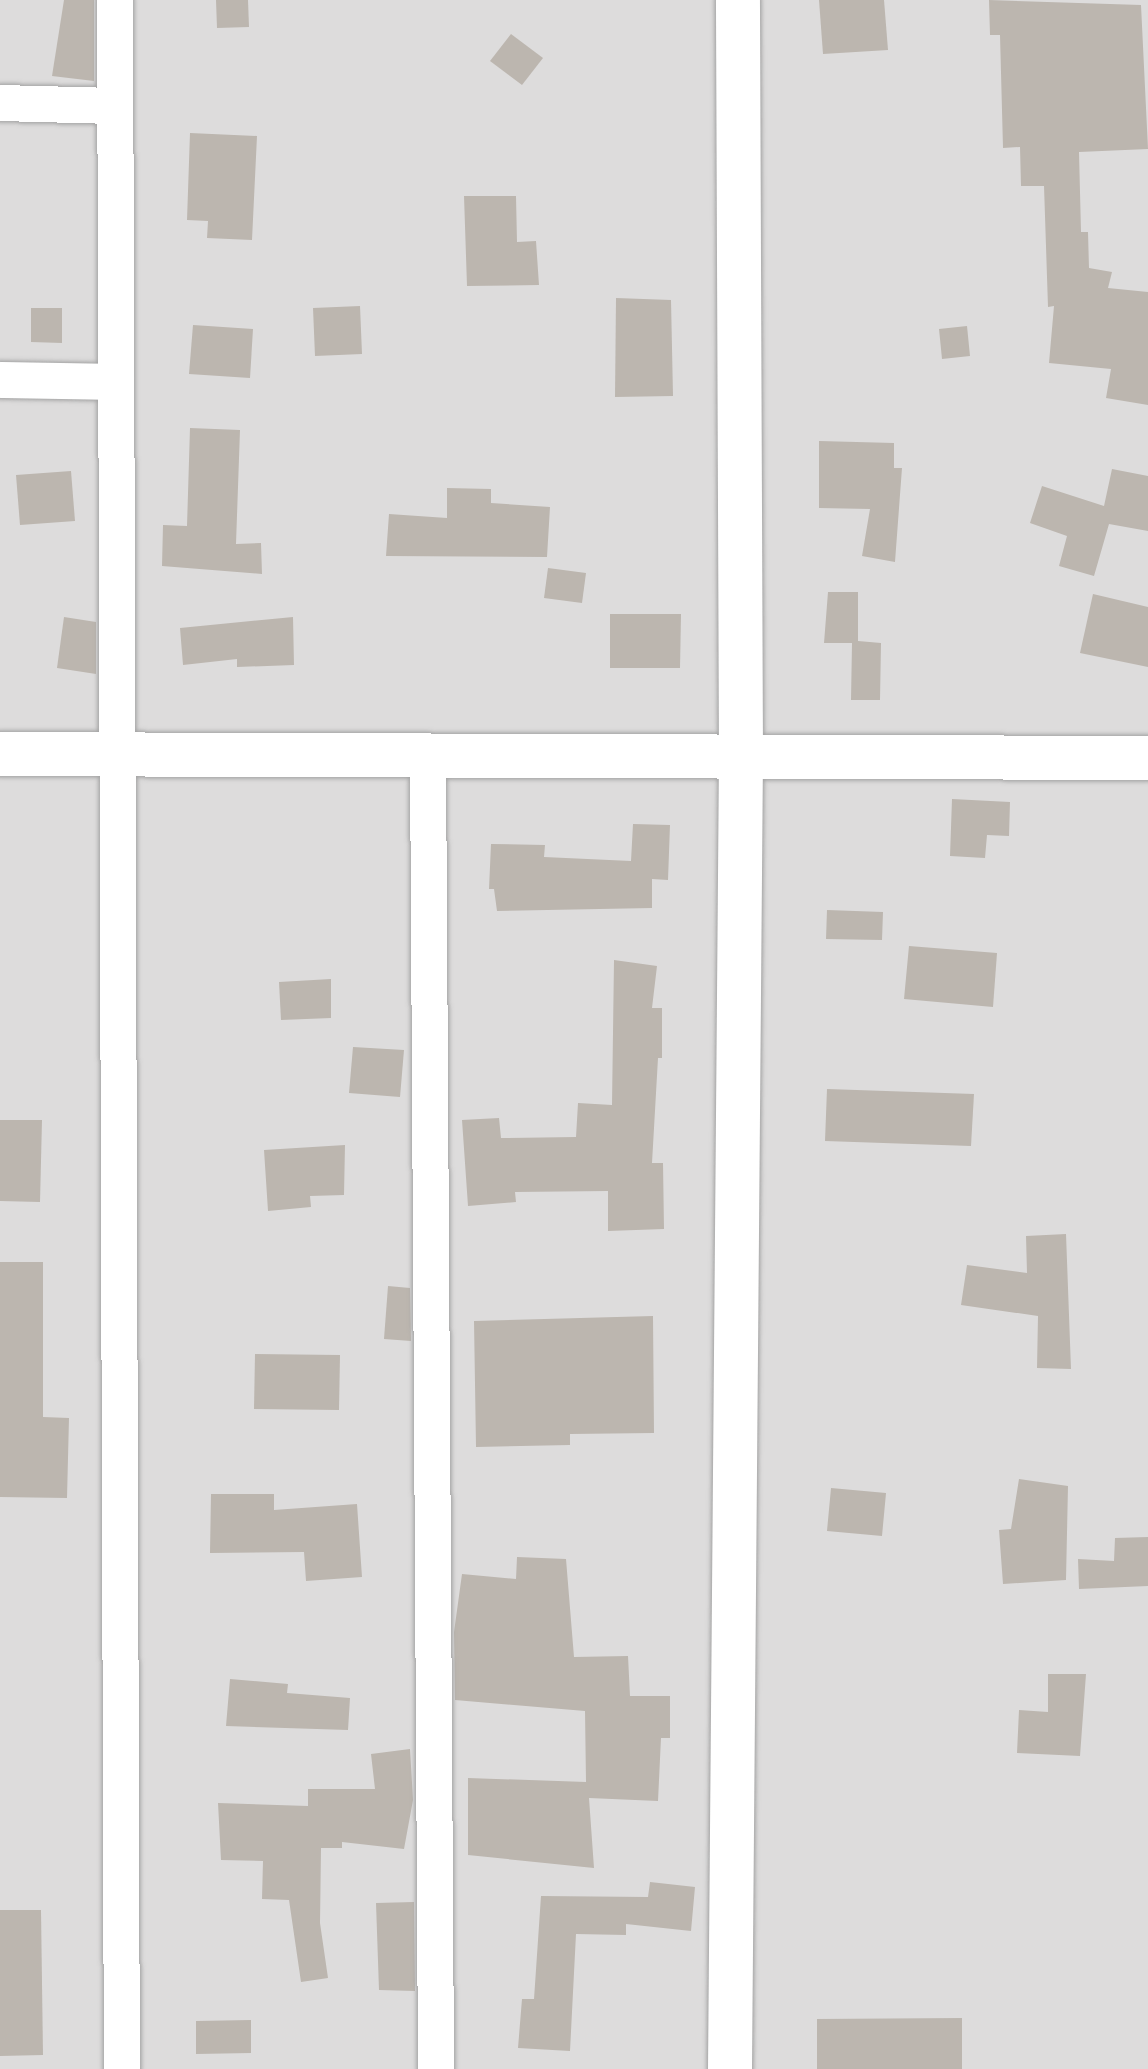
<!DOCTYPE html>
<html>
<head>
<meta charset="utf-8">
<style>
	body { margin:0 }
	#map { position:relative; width:1148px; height:2069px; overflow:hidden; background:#efede6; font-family:"DM Sans",sans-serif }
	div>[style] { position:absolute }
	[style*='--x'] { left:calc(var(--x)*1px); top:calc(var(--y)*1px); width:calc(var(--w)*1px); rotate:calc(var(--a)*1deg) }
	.residential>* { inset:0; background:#dddcdc }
	.building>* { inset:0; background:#bcb6af }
	.roads { filter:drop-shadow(0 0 2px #a3a3a3) drop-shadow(0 0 2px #a3a3a3) }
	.minor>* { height:36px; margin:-18px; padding:0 18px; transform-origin:18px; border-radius:18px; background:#fff }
	.tertiary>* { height:44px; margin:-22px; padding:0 22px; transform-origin:22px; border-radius:22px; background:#fff }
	span { translate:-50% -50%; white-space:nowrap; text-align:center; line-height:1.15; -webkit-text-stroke:6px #fff; paint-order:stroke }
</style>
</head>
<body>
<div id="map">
	<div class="residential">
		<div style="clip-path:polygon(0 0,1148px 0,1148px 2069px,0 2069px)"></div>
	</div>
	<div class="building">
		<div style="clip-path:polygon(64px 0,94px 0,94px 81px,52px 76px)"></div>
		<div style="clip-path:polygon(216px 0,248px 0,249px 27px,217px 28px)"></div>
		<div style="clip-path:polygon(819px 0,884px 0,888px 50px,823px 54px)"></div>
		<div style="clip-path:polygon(989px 0,1141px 5px,1148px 149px,1079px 152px,1081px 232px,1088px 232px,1089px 268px,1112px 272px,1108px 288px,1148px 292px,1148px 405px,1106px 398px,1111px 369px,1049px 363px,1054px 306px,1048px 307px,1044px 186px,1021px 186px,1020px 147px,1003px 148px,1000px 35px,990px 35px)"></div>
		<div style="clip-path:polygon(511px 34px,543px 58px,522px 85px,490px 61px)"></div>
		<div style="clip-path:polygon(190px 133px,257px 136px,252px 240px,207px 238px,208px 221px,187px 220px)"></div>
		<div style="clip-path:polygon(464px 196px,516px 196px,517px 242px,536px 241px,539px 285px,467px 286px)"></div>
		<div style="clip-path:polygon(616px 298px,671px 300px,673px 396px,615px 397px)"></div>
		<div style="clip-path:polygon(360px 306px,362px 354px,315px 356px,313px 308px)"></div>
		<div style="clip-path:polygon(31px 308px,62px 308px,62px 343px,31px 342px)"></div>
		<div style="clip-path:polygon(193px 325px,253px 329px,250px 378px,189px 374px)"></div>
		<div style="clip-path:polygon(967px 326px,970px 356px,942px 359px,939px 329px)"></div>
		<div style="clip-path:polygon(190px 428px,240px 430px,236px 544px,261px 543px,262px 574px,162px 566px,163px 525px,187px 526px)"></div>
		<div style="clip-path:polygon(819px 441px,894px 443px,894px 468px,902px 468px,895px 562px,862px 556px,870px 509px,819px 508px)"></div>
		<div style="clip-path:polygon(1112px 469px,1148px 476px,1148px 531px,1109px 524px,1094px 576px,1059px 566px,1067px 536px,1030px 523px,1042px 486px,1104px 506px)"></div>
		<div style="clip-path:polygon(71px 471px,75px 521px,20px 525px,16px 475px)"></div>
		<div style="clip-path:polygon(447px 488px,491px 489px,491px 503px,550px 507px,547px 557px,386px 556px,389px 514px,447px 518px)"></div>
		<div style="clip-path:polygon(548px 568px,586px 573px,582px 603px,544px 598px)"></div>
		<div style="clip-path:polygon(828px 592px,858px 592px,858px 641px,881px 643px,880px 700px,851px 700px,852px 643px,824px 643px)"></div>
		<div style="clip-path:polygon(1093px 594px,1148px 607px,1148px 667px,1080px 653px)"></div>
		<div style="clip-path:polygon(610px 614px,681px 614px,680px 668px,610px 668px)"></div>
		<div style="clip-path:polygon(64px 617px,96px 622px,96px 674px,57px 668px)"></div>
		<div style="clip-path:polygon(293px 617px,294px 665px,237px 667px,237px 659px,183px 665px,180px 628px)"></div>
		<div style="clip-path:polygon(952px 799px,1010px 802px,1009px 836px,987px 835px,985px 858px,950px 856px)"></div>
		<div style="clip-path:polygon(633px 824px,670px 825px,668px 880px,652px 879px,652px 908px,497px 911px,494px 889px,489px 889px,491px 844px,545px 845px,544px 857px,631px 861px)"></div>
		<div style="clip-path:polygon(827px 910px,883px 912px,882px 940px,826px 939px)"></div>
		<div style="clip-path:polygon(909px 946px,997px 953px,993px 1007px,904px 999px)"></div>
		<div style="clip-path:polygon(614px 960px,657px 966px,652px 1008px,662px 1008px,662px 1058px,658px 1058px,652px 1163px,663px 1163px,664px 1229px,608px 1231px,608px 1191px,515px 1192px,516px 1202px,468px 1206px,462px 1120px,499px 1118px,501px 1138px,576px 1137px,578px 1103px,612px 1105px)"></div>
		<div style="clip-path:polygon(331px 979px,331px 1018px,281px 1020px,279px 982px)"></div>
		<div style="clip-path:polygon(353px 1047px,404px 1050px,400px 1097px,349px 1093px)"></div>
		<div style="clip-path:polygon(827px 1089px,974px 1094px,971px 1146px,825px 1141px)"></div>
		<div style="clip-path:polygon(0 1120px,42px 1120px,40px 1202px,0 1201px)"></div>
		<div style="clip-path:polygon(345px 1145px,344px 1195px,310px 1196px,311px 1207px,268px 1211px,264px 1150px)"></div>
		<div style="clip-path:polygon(1066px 1234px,1071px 1369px,1037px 1368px,1038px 1316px,961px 1305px,967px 1265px,1027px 1273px,1026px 1236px)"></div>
		<div style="clip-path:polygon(0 1262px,43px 1262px,43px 1417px,69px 1418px,67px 1498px,0 1497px)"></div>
		<div style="clip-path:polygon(388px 1286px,410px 1288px,411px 1341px,384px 1339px)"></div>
		<div style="clip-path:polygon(653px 1316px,654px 1433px,570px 1434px,570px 1445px,476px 1447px,474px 1321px)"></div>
		<div style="clip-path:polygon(255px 1354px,340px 1355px,339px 1410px,254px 1409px)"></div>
		<div style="clip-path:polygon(1019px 1479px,1068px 1486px,1066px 1580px,1003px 1584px,999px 1530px,1011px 1529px)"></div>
		<div style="clip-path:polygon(831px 1488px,886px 1493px,882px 1536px,827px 1531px)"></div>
		<div style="clip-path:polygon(211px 1494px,274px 1494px,274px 1510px,357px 1504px,362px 1577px,306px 1581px,304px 1552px,210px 1553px)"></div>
		<div style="clip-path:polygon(1148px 1537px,1148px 1586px,1079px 1589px,1078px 1559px,1114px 1561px,1115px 1538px)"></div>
		<div style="clip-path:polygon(517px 1557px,566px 1559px,574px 1657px,628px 1656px,630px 1696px,670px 1696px,670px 1738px,661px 1738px,658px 1801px,589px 1798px,594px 1868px,468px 1855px,468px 1778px,586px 1782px,585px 1711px,455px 1700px,454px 1632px,462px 1574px,516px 1579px)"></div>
		<div style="clip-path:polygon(1048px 1674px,1086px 1674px,1080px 1756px,1017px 1753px,1019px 1710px,1048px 1712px)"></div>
		<div style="clip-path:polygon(230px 1679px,288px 1684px,287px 1693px,350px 1698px,348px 1730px,226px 1726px)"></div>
		<div style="clip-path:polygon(410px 1749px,413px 1800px,404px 1849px,342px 1842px,342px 1848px,321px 1848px,320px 1923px,328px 1978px,301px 1982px,289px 1900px,262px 1899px,263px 1861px,221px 1860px,218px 1803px,308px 1806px,308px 1789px,375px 1789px,371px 1754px)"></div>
		<div style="clip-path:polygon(650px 1882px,695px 1887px,691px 1931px,626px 1924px,626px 1935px,576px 1934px,570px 2051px,518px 2048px,522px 1999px,534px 1999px,541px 1896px,648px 1897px)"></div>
		<div style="clip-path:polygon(414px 1902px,415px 1991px,379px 1990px,376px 1903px)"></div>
		<div style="clip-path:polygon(0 1910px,41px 1910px,43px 2055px,0 2056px)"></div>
		<div style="clip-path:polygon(962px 2018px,962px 2069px,817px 2069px,817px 2019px)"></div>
		<div style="clip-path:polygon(251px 2020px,251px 2053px,196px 2054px,196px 2021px)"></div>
	</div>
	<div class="roads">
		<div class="minor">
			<div style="--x:115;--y:0;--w:2069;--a:89.81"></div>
			<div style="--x:0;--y:103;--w:115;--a:1.5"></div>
			<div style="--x:0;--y:380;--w:116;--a:1"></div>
			<div style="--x:428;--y:756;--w:1313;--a:89.65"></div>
		</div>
		<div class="tertiary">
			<div style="--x:0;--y:754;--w:1148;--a:0.2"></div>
			<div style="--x:730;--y:2069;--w:1312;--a:-89.52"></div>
			<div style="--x:741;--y:757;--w:757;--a:-90.23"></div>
		</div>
	</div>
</div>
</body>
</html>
